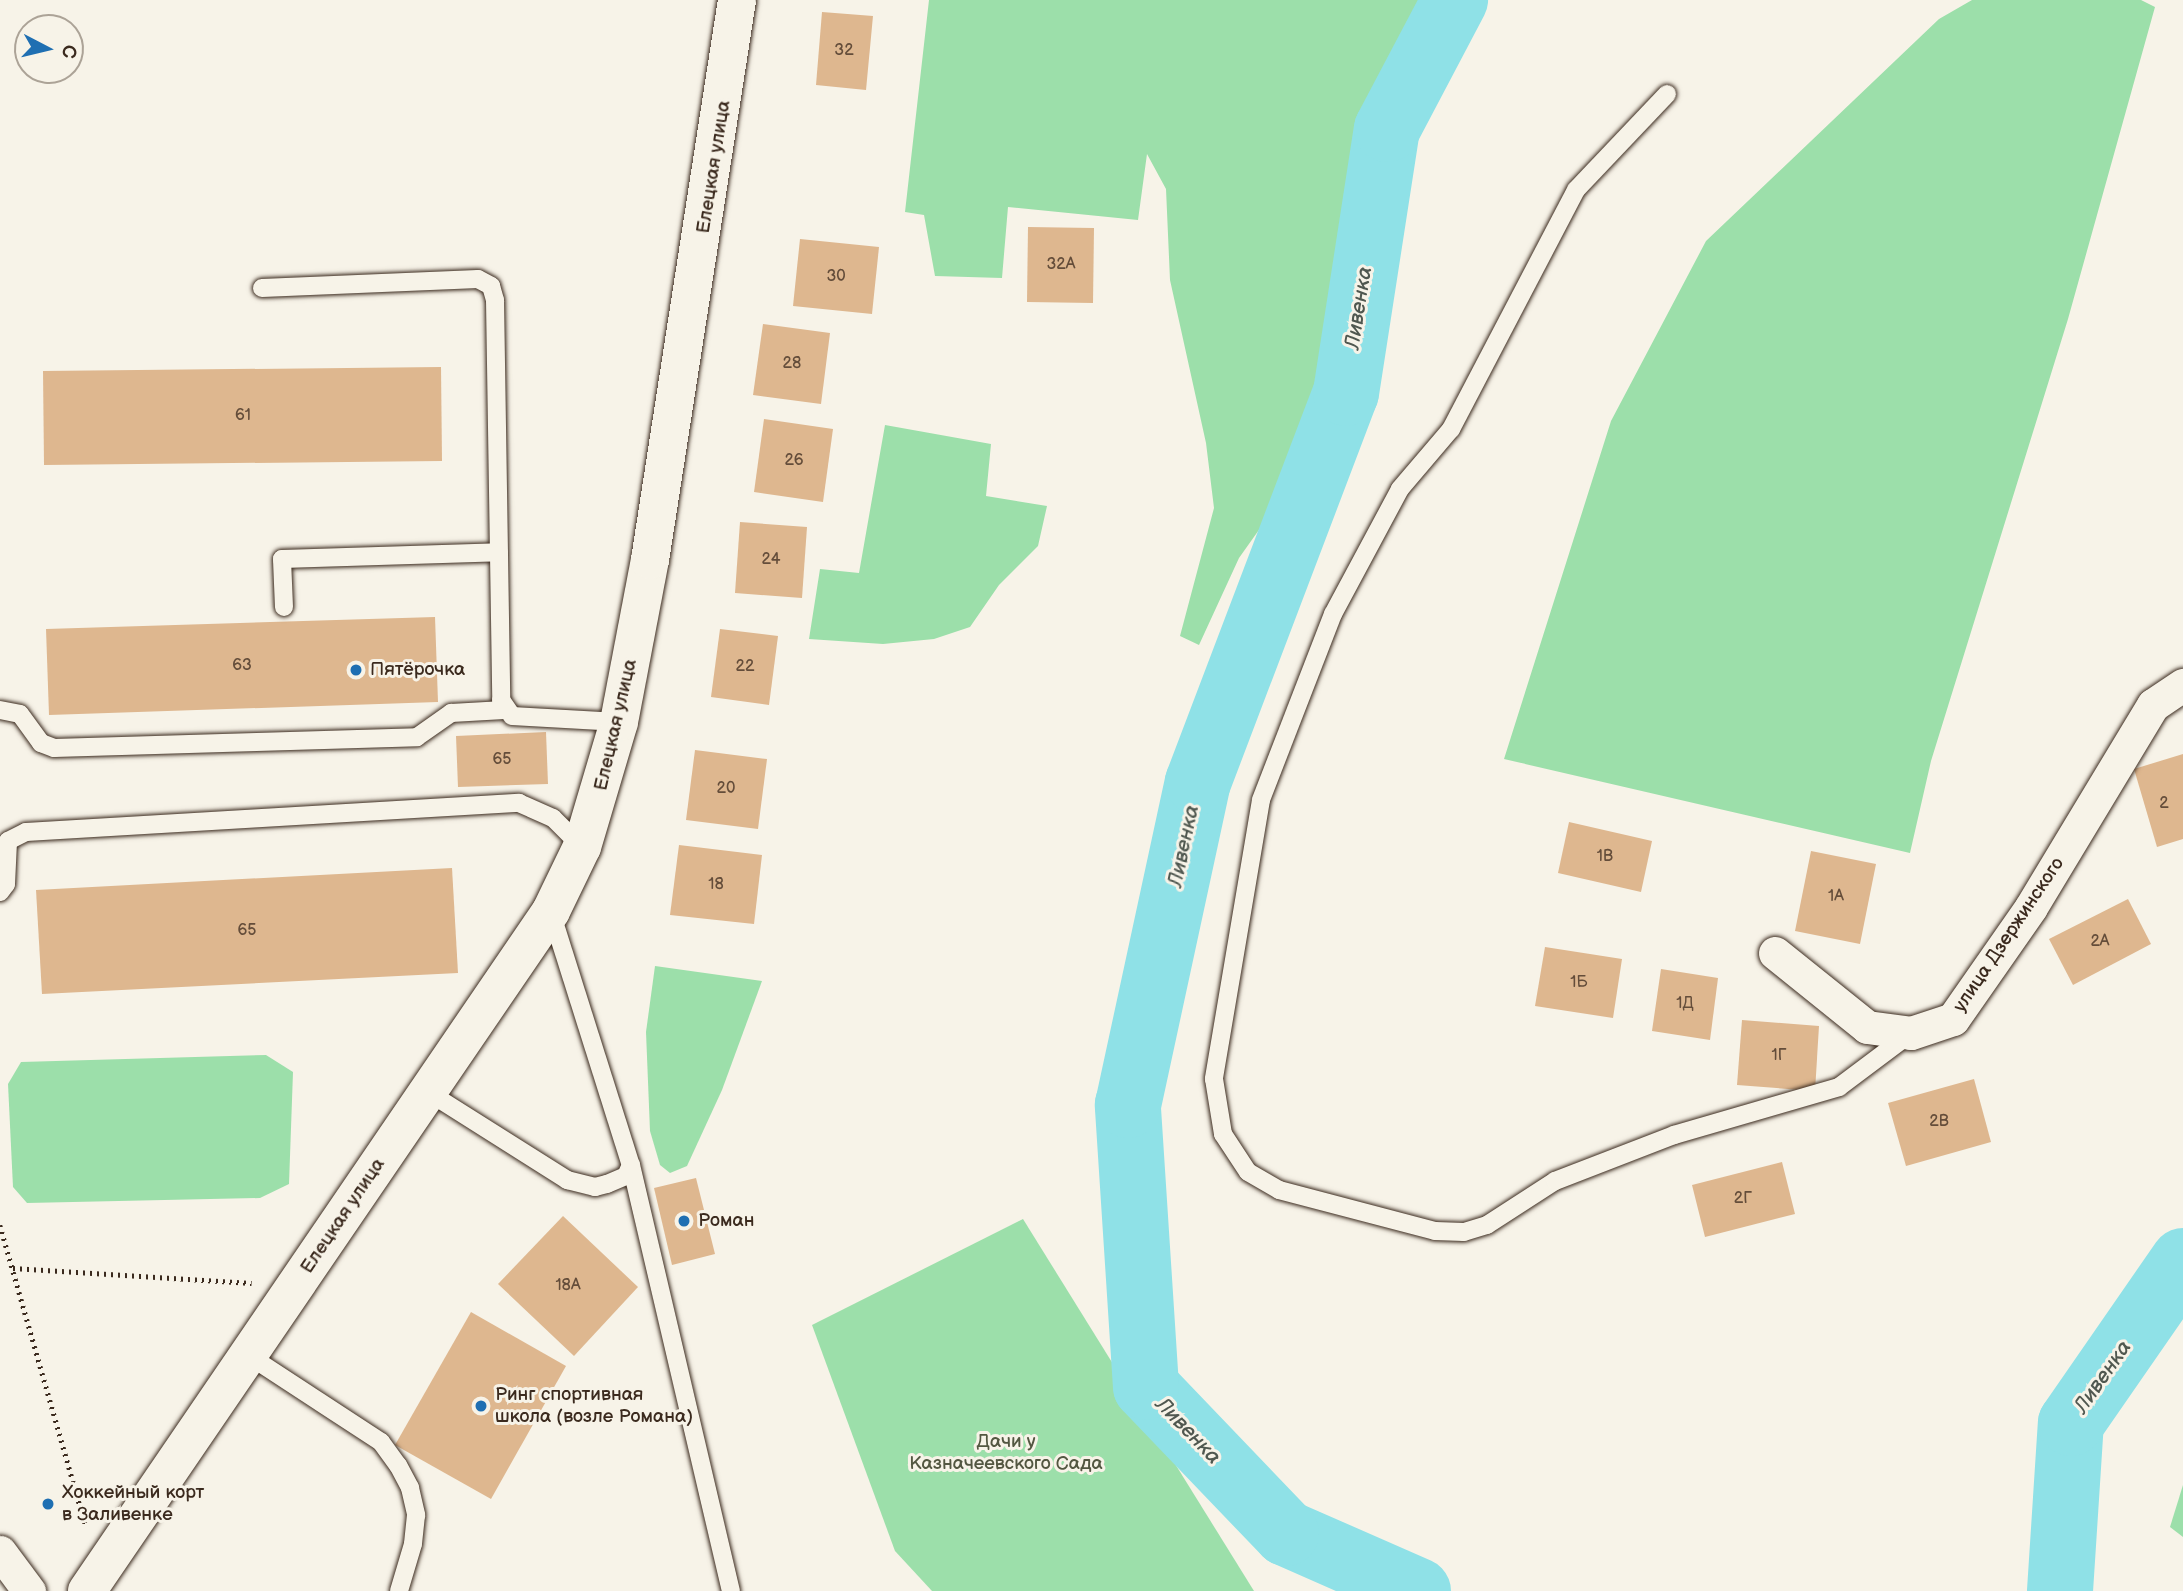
<!DOCTYPE html>
<html>
<head>
<meta charset="utf-8">
<style>
	body { margin:0 }
	#map { position:relative; width:2183px; height:1591px; overflow:hidden; background:#f7f3e8; font-family:"Balsamiq Sans",sans-serif }
	div>[style] { position:absolute }
	[style*='--x'] { left:calc(var(--x)*1px); top:calc(var(--y)*1px); width:calc(var(--w)*1px); rotate:calc(var(--a)*1deg) }
	.green>* { inset:0; background:#9cdfaa }
	.river>* { height:66px; margin:-33px; padding:0 33px; transform-origin:33px; border-radius:33px; background:#8fe1e7 }
	.building>* { inset:0; background:#deb78f }
	.path>* { height:4.5px; margin-top:-2.25px; transform-origin:0; background:repeating-linear-gradient(90deg,#3b2a1e 0 2px,transparent 0 7px) }
	.roads { filter:drop-shadow(0 0 2px #3b2a1e) drop-shadow(0 0 2px #3b2a1e) }
	.service>* { height:18px; margin:-9px; padding:0 9px; transform-origin:9px; border-radius:9px; background:#f7f3e8 }
	.minor>* { height:33px; margin:-16.5px; padding:0 16.5px; transform-origin:16.5px; border-radius:16.5px; background:#f7f3e8 }
	.tertiary>* { height:38px; margin:-19px; padding:0 19px; transform-origin:19px; border-radius:19px; background:#f7f3e8 }
	.dots>* { width:19px; height:19px; translate:-50% -50%; box-sizing:border-box; border:4px solid #f7f3e8; border-radius:50% }
	span { translate:-50% -50%; white-space:nowrap; text-align:center; line-height:1.15; -webkit-text-stroke:6px #f7f3e8; paint-order:stroke }
	.number-label { font-size:16px; color:#644d3a }
	.number-label span { -webkit-text-stroke-width:0 }
	.street-label { font-size:19px; color:#3b2a1e }
	.poi-label { font-size:19px; color:#3b2a1e }
	.left { translate:0 -50%; text-align:left }
	.park-label { font-size:19px; color:#535741 }
	.water-label { font-size:21px; color:#505850; font-style:italic }
	.north { position:absolute; left:14px; top:14px; width:70px; height:70px; box-sizing:border-box; background:#f7f3e8; border:2px solid #aca397; border-radius:50%; rotate:97deg; font-size:19px; font-weight:700; line-height:28px; text-align:center; color:#3b2a1e }
	.north::after { content:''; display:block; margin:auto; width:24px; height:32px; background:#1f6fb2; clip-path:polygon(50% 0,100% 100%,50% 72%,0 100%) }
</style>
</head>
<body>
<div id="map">
	<div class="green">
		<div style="clip-path:polygon(929px 0,1435px 0,1371px 132px,1348px 279px,1303px 468px,1239px 558px,1199px 645px,1180px 636px,1214px 508px,1206px 443px,1170px 280px,1166px 189px,1147px 154px,1138px 220px,1008px 207px,1002px 278px,935px 276px,924px 215px,905px 212px)"></div>
		<div style="clip-path:polygon(1972px 0,2141px 0,2155px 7px,2068px 319px,1931px 761px,1910px 853px,1504px 759px,1611px 421px,1706px 241px,1939px 19px)"></div>
		<div style="clip-path:polygon(885px 425px,991px 444px,986px 496px,1047px 506px,1038px 546px,999px 585px,970px 627px,934px 639px,883px 644px,809px 639px,820px 569px,859px 573px)"></div>
		<div style="clip-path:polygon(655px 966px,762px 981px,722px 1090px,687px 1166px,670px 1173px,660px 1165px,650px 1131px,646px 1032px)"></div>
		<div style="clip-path:polygon(266px 1055px,293px 1072px,289px 1184px,260px 1198px,27px 1203px,13px 1187px,8px 1084px,21px 1062px)"></div>
		<div style="clip-path:polygon(1023px 1219px,1254px 1591px,932px 1591px,895px 1551px,812px 1325px)"></div>
		<div style="clip-path:polygon(2183px 1485px,2183px 1537px,2170px 1527px)"></div>
	</div>
	<div class="river">
		<div style="--x:1418;--y:1591;--w:144;--a:-156.3"></div>
		<div style="--x:1286;--y:1533;--w:202;--a:-133.8"></div>
		<div style="--x:1146;--y:1387;--w:283;--a:-93.7"></div>
		<div style="--x:1128;--y:1105;--w:330;--a:-77.8"></div>
		<div style="--x:1198;--y:782;--w:416;--a:-69.2"></div>
		<div style="--x:1346;--y:393;--w:267;--a:-81.2"></div>
		<div style="--x:1387;--y:129;--w:146;--a:-62.2"></div>
		<div style="--x:2060;--y:1591;--w:168;--a:-86.3"></div>
		<div style="--x:2071;--y:1423;--w:197;--a:-55.3"></div>
	</div>
	<div class="building">
		<div style="clip-path:polygon(822px 12px,873px 16px,866px 90px,816px 85px)"></div>
		<div style="clip-path:polygon(1028px 227px,1094px 228px,1093px 303px,1027px 302px)"></div>
		<div style="clip-path:polygon(800px 239px,879px 247px,872px 314px,793px 306px)"></div>
		<div style="clip-path:polygon(763px 324px,830px 333px,821px 404px,753px 395px)"></div>
		<div style="clip-path:polygon(441px 367px,442px 461px,44px 465px,43px 371px)"></div>
		<div style="clip-path:polygon(764px 419px,833px 429px,823px 502px,754px 492px)"></div>
		<div style="clip-path:polygon(740px 522px,807px 527px,802px 598px,735px 593px)"></div>
		<div style="clip-path:polygon(435px 617px,438px 702px,49px 715px,46px 629px)"></div>
		<div style="clip-path:polygon(720px 629px,778px 636px,769px 705px,711px 697px)"></div>
		<div style="clip-path:polygon(546px 732px,548px 784px,458px 787px,456px 736px)"></div>
		<div style="clip-path:polygon(695px 750px,767px 759px,758px 829px,686px 820px)"></div>
		<div style="clip-path:polygon(2183px 754px,2183px 839px,2157px 847px,2134px 769px)"></div>
		<div style="clip-path:polygon(1569px 822px,1652px 841px,1641px 892px,1558px 873px)"></div>
		<div style="clip-path:polygon(679px 845px,762px 855px,754px 924px,670px 915px)"></div>
		<div style="clip-path:polygon(1811px 851px,1876px 864px,1860px 944px,1795px 931px)"></div>
		<div style="clip-path:polygon(452px 868px,458px 973px,42px 994px,36px 890px)"></div>
		<div style="clip-path:polygon(2128px 899px,2151px 944px,2073px 985px,2049px 939px)"></div>
		<div style="clip-path:polygon(1545px 947px,1622px 959px,1613px 1018px,1535px 1006px)"></div>
		<div style="clip-path:polygon(1661px 969px,1718px 978px,1710px 1040px,1652px 1031px)"></div>
		<div style="clip-path:polygon(1742px 1020px,1819px 1026px,1815px 1091px,1737px 1085px)"></div>
		<div style="clip-path:polygon(1974px 1079px,1991px 1142px,1906px 1166px,1888px 1103px)"></div>
		<div style="clip-path:polygon(1782px 1162px,1795px 1214px,1705px 1237px,1692px 1185px)"></div>
		<div style="clip-path:polygon(696px 1178px,715px 1254px,672px 1265px,654px 1188px)"></div>
		<div style="clip-path:polygon(563px 1216px,638px 1287px,574px 1356px,498px 1284px)"></div>
		<div style="clip-path:polygon(471px 1312px,566px 1366px,491px 1499px,395px 1445px)"></div>
	</div>
	<div class="path">
		<div style="--x:0;--y:1225;--w:314;--a:74.1"></div>
		<div style="--x:13;--y:1268;--w:239;--a:3.6"></div>
	</div>
	<div class="roads">
		<div class="service">
			<div style="--x:1667;--y:94;--w:132;--a:133.5"></div>
			<div style="--x:1576;--y:190;--w:270;--a:117.6"></div>
			<div style="--x:1451;--y:429;--w:79;--a:130.4"></div>
			<div style="--x:1400;--y:489;--w:142;--a:118.2"></div>
			<div style="--x:1333;--y:614;--w:199;--a:111.2"></div>
			<div style="--x:1261;--y:800;--w:283;--a:99.6"></div>
			<div style="--x:1214;--y:1079;--w:56;--a:80.7"></div>
			<div style="--x:1223;--y:1134;--w:45;--a:56.7"></div>
			<div style="--x:1248;--y:1172;--w:36;--a:30"></div>
			<div style="--x:1279;--y:1190;--w:161;--a:14.7"></div>
			<div style="--x:1435;--y:1231;--w:29;--a:2"></div>
			<div style="--x:1464;--y:1232;--w:24;--a:-17"></div>
			<div style="--x:1487;--y:1225;--w:81;--a:-32.9"></div>
			<div style="--x:1555;--y:1181;--w:128;--a:-21.1"></div>
			<div style="--x:1674;--y:1135;--w:172;--a:-16.2"></div>
			<div style="--x:1839;--y:1087;--w:90;--a:-36.9"></div>
			<div style="--x:262;--y:288;--w:216;--a:-2.4"></div>
			<div style="--x:478;--y:279;--w:15;--a:28"></div>
			<div style="--x:491;--y:286;--w:15;--a:74"></div>
			<div style="--x:495;--y:300;--w:400;--a:89.1"></div>
			<div style="--x:501;--y:700;--w:19;--a:55"></div>
			<div style="--x:512;--y:716;--w:107;--a:3.2"></div>
			<div style="--x:284;--y:607;--w:48;--a:-92.4"></div>
			<div style="--x:282;--y:559;--w:217;--a:-1.8"></div>
			<div style="--x:0;--y:710;--w:20;--a:11"></div>
			<div style="--x:20;--y:714;--w:36;--a:54"></div>
			<div style="--x:41;--y:743;--w:14;--a:21"></div>
			<div style="--x:54;--y:748;--w:363;--a:-1.7"></div>
			<div style="--x:417;--y:737;--w:42;--a:-35.2"></div>
			<div style="--x:451;--y:713;--w:53;--a:-3.2"></div>
			<div style="--x:0;--y:892;--w:10;--a:-53"></div>
			<div style="--x:6;--y:884;--w:43;--a:-87.3"></div>
			<div style="--x:8;--y:841;--w:20;--a:-27"></div>
			<div style="--x:26;--y:832;--w:494;--a:-3.4"></div>
			<div style="--x:519;--y:803;--w:37;--a:24"></div>
			<div style="--x:553;--y:818;--w:41;--a:45"></div>
			<div style="--x:551;--y:912;--w:265;--a:72.5"></div>
			<div style="--x:631;--y:1165;--w:438;--a:76.8"></div>
			<div style="--x:428;--y:1092;--w:165;--a:32.3"></div>
			<div style="--x:567;--y:1180;--w:29;--a:14"></div>
			<div style="--x:595;--y:1187;--w:12;--a:-14"></div>
			<div style="--x:607;--y:1184;--w:21;--a:-23"></div>
			<div style="--x:626;--y:1176;--w:12;--a:-66"></div>
			<div style="--x:248;--y:1355;--w:159;--a:33.2"></div>
			<div style="--x:381;--y:1442;--w:29;--a:54"></div>
			<div style="--x:398;--y:1465;--w:26;--a:62"></div>
			<div style="--x:410;--y:1488;--w:28;--a:77"></div>
			<div style="--x:416;--y:1515;--w:29;--a:96"></div>
			<div style="--x:413;--y:1544;--w:49;--a:106.6"></div>
		</div>
		<div class="minor">
			<div style="--x:1775;--y:953;--w:118;--a:38.8"></div>
			<div style="--x:1867;--y:1027;--w:44;--a:7.8"></div>
			<div style="--x:1911;--y:1033;--w:44;--a:-18.4"></div>
			<div style="--x:1953;--y:1019;--w:136;--a:-55.1"></div>
			<div style="--x:2031;--y:907;--w:236;--a:-58.9"></div>
			<div style="--x:2153;--y:705;--w:36;--a:-34"></div>
			<div style="--x:0;--y:1552;--w:49;--a:53.4"></div>
		</div>
		<div class="tertiary">
			<div style="--x:87;--y:1591;--w:823;--a:-55.69"></div>
			<div style="--x:551;--y:911;--w:71;--a:-64.2"></div>
			<div style="--x:582;--y:847;--w:130;--a:-73.5"></div>
			<div style="--x:619;--y:722;--w:165;--a:-79.2"></div>
			<div style="--x:650;--y:560;--w:567;--a:-81.17"></div>
		</div>
	</div>
	<div class="dots">
		<div style="left:356px;top:670px;background:#1f6fb2"></div>
		<div style="left:684px;top:1221px;background:#1f6fb2"></div>
		<div style="left:481px;top:1406px;background:#1f6fb2"></div>
		<div style="left:48px;top:1504px;background:#1f6fb2"></div>
	</div>
	<div class="number-label">
		<span style="left:844px;top:51px">32</span>
		<span style="left:1061px;top:265px">32А</span>
		<span style="left:836px;top:277px">30</span>
		<span style="left:792px;top:364px">28</span>
		<span style="left:243px;top:416px">61</span>
		<span style="left:794px;top:461px">26</span>
		<span style="left:771px;top:560px">24</span>
		<span style="left:242px;top:666px">63</span>
		<span style="left:745px;top:667px">22</span>
		<span style="left:502px;top:760px">65</span>
		<span style="left:726px;top:789px">20</span>
		<span style="left:2164px;top:804px">2</span>
		<span style="left:1605px;top:857px">1В</span>
		<span style="left:716px;top:885px">18</span>
		<span style="left:1836px;top:897px">1А</span>
		<span style="left:247px;top:931px">65</span>
		<span style="left:2100px;top:942px">2А</span>
		<span style="left:1579px;top:983px">1Б</span>
		<span style="left:1685px;top:1004px">1Д</span>
		<span style="left:1779px;top:1056px">1Г</span>
		<span style="left:1939px;top:1122px">2В</span>
		<span style="left:1743px;top:1199px">2Г</span>
		<span style="left:568px;top:1286px">18А</span>
	</div>
	<div class="street-label">
		<span style="left:714px;top:167px;rotate:-81deg">Елецкая улица</span>
		<span style="left:616px;top:725px;rotate:-77deg">Елецкая улица</span>
		<span style="left:2009px;top:935px;rotate:-56deg">улица Дзержинского</span>
		<span style="left:343px;top:1216px;rotate:-56deg">Елецкая улица</span>
	</div>
	<div class="poi-label">
		<span class="left" style="left:370px;top:670px">Пятёрочка</span>
		<span class="left" style="left:698px;top:1221px">Роман</span>
		<span class="left" style="left:495px;top:1406px">Ринг спортивная<br>школа (возле Романа)</span>
		<span class="left" style="left:62px;top:1504px">Хоккейный корт<br>в Заливенке</span>
	</div>
	<div class="park-label">
		<span style="left:1006px;top:1453px">Дачи у<br>Казначеевского Сада</span>
	</div>
	<div class="water-label">
		<span style="left:1359px;top:308px;rotate:-81deg">Ливенка</span>
		<span style="left:1184px;top:846px;rotate:-78deg">Ливенка</span>
		<span style="left:2103px;top:1377px;rotate:-55deg">Ливенка</span>
		<span style="left:1188px;top:1431px;rotate:46deg">Ливенка</span>
	</div>
	<div class="north">С</div>
</div>
</body>
</html>
